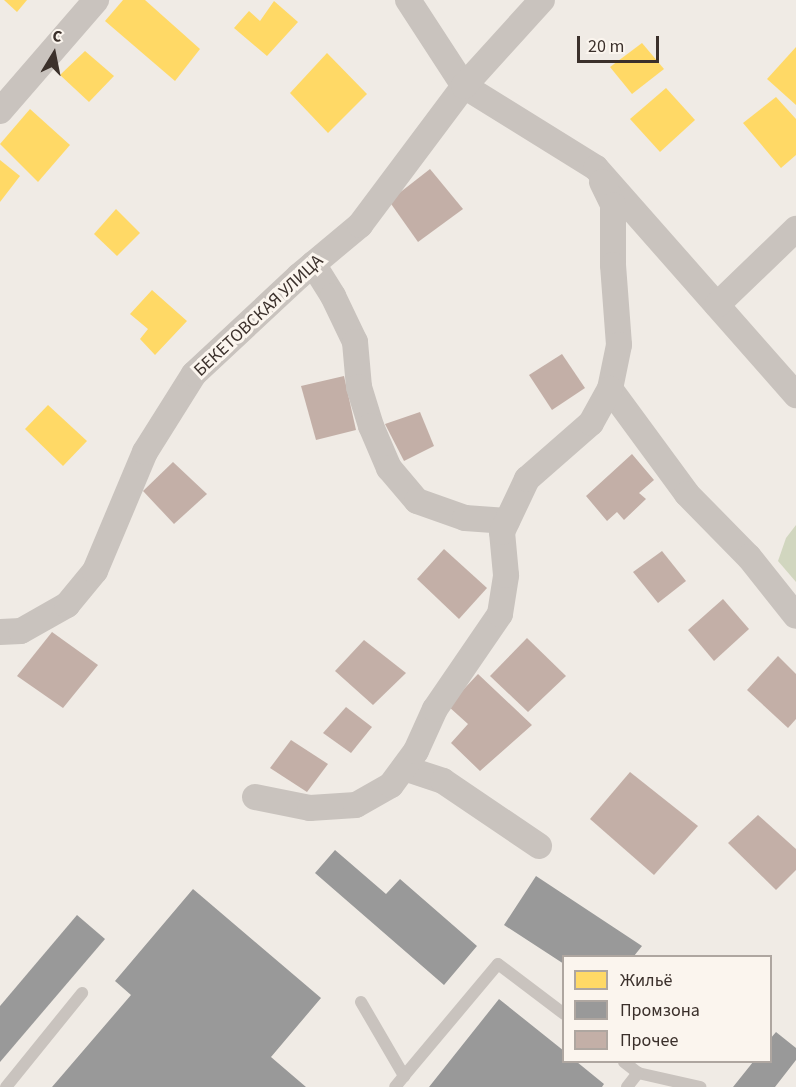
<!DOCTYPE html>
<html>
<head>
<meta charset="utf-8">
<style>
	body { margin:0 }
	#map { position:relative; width:796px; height:1087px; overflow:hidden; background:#f0ebe5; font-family:"Source Sans 3",sans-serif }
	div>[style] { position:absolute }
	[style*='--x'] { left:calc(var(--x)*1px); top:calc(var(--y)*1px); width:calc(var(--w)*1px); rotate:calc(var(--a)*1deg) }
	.green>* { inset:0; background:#d1d6bf }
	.homes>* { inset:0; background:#ffd966 }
	.industry>* { inset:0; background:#999 }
	.building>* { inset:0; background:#c3afa7 }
	.service>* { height:12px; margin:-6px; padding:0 6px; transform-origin:6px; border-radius:6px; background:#c9c3be }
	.minor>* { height:26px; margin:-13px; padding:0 13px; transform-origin:13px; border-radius:13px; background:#c9c3be }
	span { translate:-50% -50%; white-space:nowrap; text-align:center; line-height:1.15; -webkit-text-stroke:6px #fbf5ee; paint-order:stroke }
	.street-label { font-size:18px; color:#3b302b }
	.legend { position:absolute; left:562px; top:955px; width:210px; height:108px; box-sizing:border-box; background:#fbf5ee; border:2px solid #aea6a0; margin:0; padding:8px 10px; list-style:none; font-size:18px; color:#3b302b }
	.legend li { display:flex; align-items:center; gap:12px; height:30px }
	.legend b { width:30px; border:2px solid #aea6a0 }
	.north { position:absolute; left:24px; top:24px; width:60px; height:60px; -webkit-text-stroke:4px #fbf5ee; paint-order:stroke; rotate:10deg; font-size:16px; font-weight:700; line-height:24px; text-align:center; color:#3b302b }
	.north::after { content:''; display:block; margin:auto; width:21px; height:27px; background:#3b302b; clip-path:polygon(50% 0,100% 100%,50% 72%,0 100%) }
	.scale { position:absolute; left:577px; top:36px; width:82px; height:27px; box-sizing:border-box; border:3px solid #3b302b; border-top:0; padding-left:8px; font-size:18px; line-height:21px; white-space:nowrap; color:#3b302b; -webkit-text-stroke:4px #fbf5ee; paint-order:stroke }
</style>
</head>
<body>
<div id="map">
	<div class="green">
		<div style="clip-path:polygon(796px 525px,796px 582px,778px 561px,786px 538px)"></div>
	</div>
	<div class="homes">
		<div style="clip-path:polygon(4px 0,27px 0,17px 12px)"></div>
		<div style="clip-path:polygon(123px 0,145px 0,200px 49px,175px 81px,105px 21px)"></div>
		<div style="clip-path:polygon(274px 1px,298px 22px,267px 56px,234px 28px,249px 11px,260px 21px)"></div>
		<div style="clip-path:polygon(642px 43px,664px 69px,632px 94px,610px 67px)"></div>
		<div style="clip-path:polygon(796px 47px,796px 105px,767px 79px)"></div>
		<div style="clip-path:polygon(85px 51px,114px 76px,89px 102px,60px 75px)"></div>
		<div style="clip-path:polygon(327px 53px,367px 94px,328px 133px,290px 93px)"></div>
		<div style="clip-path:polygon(666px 88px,695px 120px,660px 152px,630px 119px)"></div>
		<div style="clip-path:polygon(776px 97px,796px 119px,796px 155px,781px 168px,743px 123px)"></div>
		<div style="clip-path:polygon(30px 109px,70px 145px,38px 182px,0 144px)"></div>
		<div style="clip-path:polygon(0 160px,20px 176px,0 202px)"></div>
		<div style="clip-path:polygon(116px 209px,140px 233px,117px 256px,94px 234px)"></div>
		<div style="clip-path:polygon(152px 290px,187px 321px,155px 355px,140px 339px,148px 329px,130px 314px)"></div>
		<div style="clip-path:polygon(48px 405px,87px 441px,63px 466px,25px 429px)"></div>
	</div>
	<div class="industry">
		<div style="clip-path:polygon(335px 850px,386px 894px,400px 879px,477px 946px,444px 985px,315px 873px)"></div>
		<div style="clip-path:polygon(536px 876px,642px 946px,634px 956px,564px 956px,564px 964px,504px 925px)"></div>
		<div style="clip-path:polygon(193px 889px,321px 998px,271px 1057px,306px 1087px,52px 1087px,131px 995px,115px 981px)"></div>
		<div style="clip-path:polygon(77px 915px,105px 939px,0 1062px,0 1006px)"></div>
		<div style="clip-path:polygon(499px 999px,564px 1051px,564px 1062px,577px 1062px,604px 1084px,602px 1087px,429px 1087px)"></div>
		<div style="clip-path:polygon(776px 1032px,796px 1048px,796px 1060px,775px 1087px,733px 1087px,753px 1062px,770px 1062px,770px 1039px)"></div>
	</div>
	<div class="building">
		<div style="clip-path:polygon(430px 169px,463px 209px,418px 242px,389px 201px)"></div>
		<div style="clip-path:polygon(562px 354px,585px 388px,552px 410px,529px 375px)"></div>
		<div style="clip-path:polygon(344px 376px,356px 430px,316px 440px,301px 386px)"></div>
		<div style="clip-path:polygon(420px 412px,434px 446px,404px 461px,385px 424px)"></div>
		<div style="clip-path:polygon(632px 454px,654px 480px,639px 493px,646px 499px,624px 520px,617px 512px,607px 521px,586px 496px)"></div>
		<div style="clip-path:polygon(173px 462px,207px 494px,174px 524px,143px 491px)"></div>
		<div style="clip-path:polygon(444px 549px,487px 588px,459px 619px,417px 579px)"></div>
		<div style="clip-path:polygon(662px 551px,686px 581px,658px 603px,633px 572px)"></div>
		<div style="clip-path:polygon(723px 599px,749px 629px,714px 661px,688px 630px)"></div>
		<div style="clip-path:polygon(52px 632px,98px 665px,63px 708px,17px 676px)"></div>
		<div style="clip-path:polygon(527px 638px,566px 676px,528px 712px,490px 676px)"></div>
		<div style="clip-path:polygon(364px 640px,406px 673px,373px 705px,335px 671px)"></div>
		<div style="clip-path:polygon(778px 656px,796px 674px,796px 719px,788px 728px,747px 690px)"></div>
		<div style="clip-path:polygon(478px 674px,532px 725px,480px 771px,451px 743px,468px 724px,448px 706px)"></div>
		<div style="clip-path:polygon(346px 707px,372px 727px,351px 753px,323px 733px)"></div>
		<div style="clip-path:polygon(291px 740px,328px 764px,307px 792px,270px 768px)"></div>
		<div style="clip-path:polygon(630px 772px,698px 826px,654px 875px,590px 819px)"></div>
		<div style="clip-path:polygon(758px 815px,796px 849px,796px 870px,776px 890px,728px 843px)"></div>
	</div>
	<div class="service">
		<div style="--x:361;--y:1002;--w:86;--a:59.8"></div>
		<div style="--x:404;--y:1076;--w:14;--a:129"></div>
		<div style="--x:624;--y:1062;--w:18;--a:38"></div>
		<div style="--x:638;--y:1073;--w:64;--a:12.7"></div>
		<div style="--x:404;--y:1076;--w:146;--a:-50"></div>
		<div style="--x:498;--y:964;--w:83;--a:37.1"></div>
		<div style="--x:6;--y:1087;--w:121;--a:-51"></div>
		<div style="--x:627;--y:1087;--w:18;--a:-52"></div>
	</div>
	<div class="minor">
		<div style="--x:408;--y:0;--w:103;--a:56.9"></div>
		<div style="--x:464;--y:86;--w:155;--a:31.8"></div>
		<div style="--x:596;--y:168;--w:303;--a:48.6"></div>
		<div style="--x:0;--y:111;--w:147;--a:-49.1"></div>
		<div style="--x:602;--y:182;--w:25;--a:64"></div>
		<div style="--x:613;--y:205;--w:60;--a:90"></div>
		<div style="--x:613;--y:265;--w:80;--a:85.7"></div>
		<div style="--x:619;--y:345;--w:45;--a:101.6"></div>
		<div style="--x:610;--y:389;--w:130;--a:53.7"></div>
		<div style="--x:687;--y:494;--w:88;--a:45.5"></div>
		<div style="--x:749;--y:557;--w:75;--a:51.5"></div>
		<div style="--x:313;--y:264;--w:38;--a:58"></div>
		<div style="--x:333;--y:296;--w:51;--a:64.4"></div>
		<div style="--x:355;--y:342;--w:45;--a:84.9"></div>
		<div style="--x:359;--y:387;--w:41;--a:72.9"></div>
		<div style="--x:371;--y:426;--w:46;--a:66.8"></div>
		<div style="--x:389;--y:468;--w:43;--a:49.7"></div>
		<div style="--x:417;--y:501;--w:51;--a:19.5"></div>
		<div style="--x:465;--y:518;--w:42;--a:4.1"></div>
		<div style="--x:717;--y:305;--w:110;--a:-43.9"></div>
		<div style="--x:0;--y:632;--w:21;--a:-3"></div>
		<div style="--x:21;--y:631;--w:53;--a:-29.5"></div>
		<div style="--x:67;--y:605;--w:44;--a:-50.5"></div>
		<div style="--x:95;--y:571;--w:129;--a:-67.2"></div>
		<div style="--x:145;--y:452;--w:92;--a:-57.9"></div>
		<div style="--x:194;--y:374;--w:144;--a:-43"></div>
		<div style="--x:299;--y:276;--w:80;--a:-39.9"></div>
		<div style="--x:360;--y:225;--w:174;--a:-53.2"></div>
		<div style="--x:464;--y:86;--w:116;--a:-47.8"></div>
		<div style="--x:404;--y:768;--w:41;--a:18.4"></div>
		<div style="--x:443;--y:781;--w:116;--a:34.1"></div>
		<div style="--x:255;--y:797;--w:56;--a:11.3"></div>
		<div style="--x:310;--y:808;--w:46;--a:-3.7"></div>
		<div style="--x:356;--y:805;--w:40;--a:-29.7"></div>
		<div style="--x:391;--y:785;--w:42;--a:-53.7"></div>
		<div style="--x:416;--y:751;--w:46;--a:-65.7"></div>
		<div style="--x:435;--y:709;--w:115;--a:-55.6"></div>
		<div style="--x:500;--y:614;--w:39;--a:-81"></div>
		<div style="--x:506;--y:575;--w:43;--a:-95.3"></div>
		<div style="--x:502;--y:532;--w:59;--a:-64.7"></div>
		<div style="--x:527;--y:479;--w:85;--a:-41.2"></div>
		<div style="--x:591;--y:423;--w:39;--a:-61"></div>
	</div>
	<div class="street-label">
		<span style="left:259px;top:316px;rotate:-43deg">БЕКЕТОВСКАЯ УЛИЦА</span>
	</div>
	<ul class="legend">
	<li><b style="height:16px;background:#ffd966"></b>Жильё</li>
	<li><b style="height:16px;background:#999"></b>Промзона</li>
	<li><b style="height:16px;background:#c3afa7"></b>Прочее</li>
	</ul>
	<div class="north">С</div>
	<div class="scale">20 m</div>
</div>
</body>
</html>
